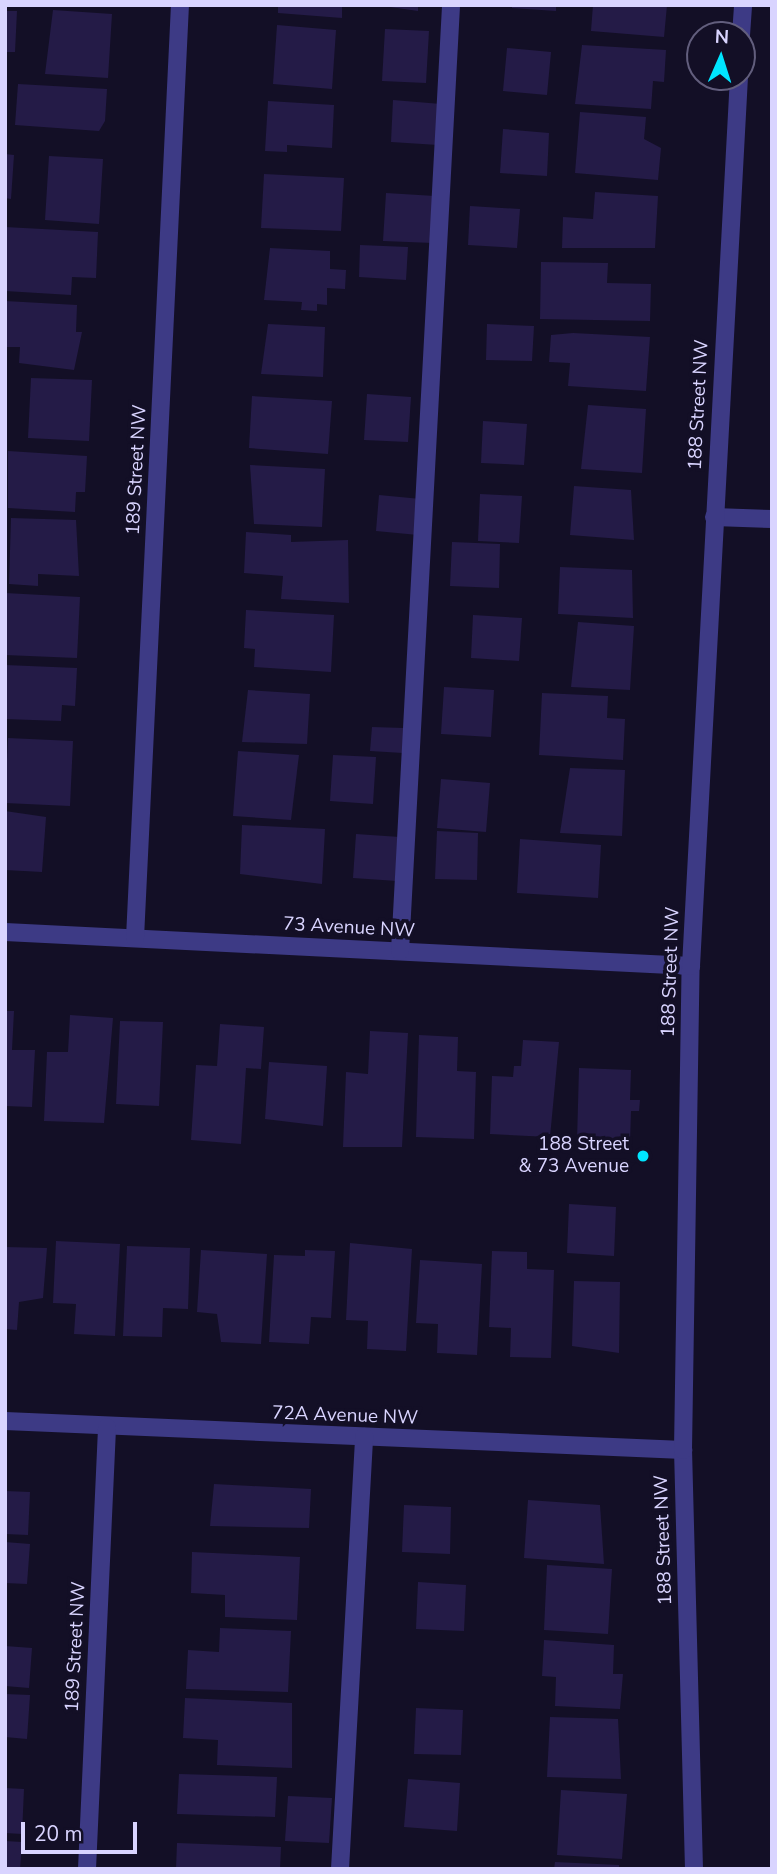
<!DOCTYPE html>
<html>
<head>
<meta charset="utf-8">
<style>
	body { margin:0 }
	#map { position:relative; width:777px; height:1874px; overflow:hidden; background:#130f26; font-family:"Nunito Sans",sans-serif }
	div>[style] { position:absolute }
	[style*='--x'] { left:calc(var(--x)*1px); top:calc(var(--y)*1px); width:calc(var(--w)*1px); rotate:calc(var(--a)*1deg) }
	.building>* { inset:0; background:#241b47 }
	.minor>* { height:18px; margin:-9px; padding:0 9px; transform-origin:9px; border-radius:9px; background:#3d3a85 }
	.dots>* { width:19px; height:19px; translate:-50% -50%; box-sizing:border-box; border:4px solid #130f26; border-radius:50% }
	span { translate:-50% -50%; white-space:nowrap; text-align:center; line-height:1.15; -webkit-text-stroke:7px #130f26; paint-order:stroke }
	.street-label { font-size:19px; color:#d9d4ff }
	.poi-label { font-size:19px; color:#d9d4ff }
	.right { translate:-100% -50%; text-align:right }
	.frame { position:absolute; inset:0; border:7px solid #d9d4ff; pointer-events:none }
	.north { position:absolute; left:686px; top:21px; width:70px; height:70px; box-sizing:border-box; background:#130f26; border:2px solid #625e7d; border-radius:50%; rotate:3deg; font-size:19px; font-weight:700; line-height:28px; text-align:center; color:#d9d4ff }
	.north::after { content:''; display:block; margin:auto; width:24px; height:32px; background:#00e5ff; clip-path:polygon(50% 0,100% 100%,50% 72%,0 100%) }
	.scale { position:absolute; left:21px; top:1822px; width:116px; height:32px; box-sizing:border-box; border:4px solid #d9d4ff; border-top:0; padding-left:9px; font-size:21px; line-height:24px; white-space:nowrap; color:#d9d4ff; -webkit-text-stroke:5px #130f26; paint-order:stroke }
</style>
</head>
<body>
<div id="map">
	<div class="building">
		<div style="clip-path:polygon(278px 5px,342px 5px,342px 18px,278px 13px)"></div>
		<div style="clip-path:polygon(376px 5px,418px 5px,418px 11px)"></div>
		<div style="clip-path:polygon(512px 5px,556px 5px,556px 11px,512px 8px)"></div>
		<div style="clip-path:polygon(593px 5px,667px 5px,664px 37px,591px 31px)"></div>
		<div style="clip-path:polygon(53px 10px,112px 14px,108px 78px,45px 74px)"></div>
		<div style="clip-path:polygon(5px 11px,17px 11px,15px 52px,5px 52px)"></div>
		<div style="clip-path:polygon(277px 25px,336px 30px,332px 89px,273px 84px)"></div>
		<div style="clip-path:polygon(385px 29px,429px 31px,426px 83px,382px 81px)"></div>
		<div style="clip-path:polygon(582px 45px,666px 50px,664px 82px,653px 81px,651px 109px,575px 104px)"></div>
		<div style="clip-path:polygon(507px 48px,551px 52px,547px 95px,503px 91px)"></div>
		<div style="clip-path:polygon(18px 84px,107px 89px,105px 121px,99px 131px,15px 125px)"></div>
		<div style="clip-path:polygon(393px 100px,441px 104px,438px 145px,391px 142px)"></div>
		<div style="clip-path:polygon(268px 101px,334px 105px,332px 148px,287px 145px,287px 152px,265px 151px)"></div>
		<div style="clip-path:polygon(580px 112px,646px 117px,644px 139px,661px 148px,658px 180px,575px 173px)"></div>
		<div style="clip-path:polygon(503px 129px,549px 133px,547px 176px,500px 173px)"></div>
		<div style="clip-path:polygon(5px 154px,14px 155px,11px 199px,5px 198px)"></div>
		<div style="clip-path:polygon(49px 156px,103px 159px,99px 224px,45px 220px)"></div>
		<div style="clip-path:polygon(264px 174px,344px 178px,341px 231px,261px 228px)"></div>
		<div style="clip-path:polygon(595px 192px,658px 196px,655px 248px,562px 248px,563px 217px,593px 219px)"></div>
		<div style="clip-path:polygon(386px 193px,435px 196px,433px 243px,383px 241px)"></div>
		<div style="clip-path:polygon(470px 206px,520px 209px,517px 248px,468px 245px)"></div>
		<div style="clip-path:polygon(5px 227px,98px 232px,96px 278px,72px 277px,71px 295px,5px 291px)"></div>
		<div style="clip-path:polygon(360px 245px,408px 247px,406px 280px,359px 277px)"></div>
		<div style="clip-path:polygon(270px 248px,330px 251px,330px 269px,346px 270px,345px 289px,327px 288px,327px 305px,317px 304px,317px 311px,301px 310px,302px 302px,264px 300px)"></div>
		<div style="clip-path:polygon(541px 262px,608px 263px,607px 283px,651px 284px,650px 321px,540px 319px)"></div>
		<div style="clip-path:polygon(5px 301px,77px 305px,76px 332px,82px 332px,74px 370px,19px 363px,20px 347px,5px 347px)"></div>
		<div style="clip-path:polygon(268px 324px,325px 327px,323px 377px,261px 374px)"></div>
		<div style="clip-path:polygon(487px 324px,534px 326px,532px 361px,486px 360px)"></div>
		<div style="clip-path:polygon(573px 333px,650px 337px,646px 391px,568px 386px,570px 363px,549px 362px,551px 335px)"></div>
		<div style="clip-path:polygon(31px 378px,92px 380px,89px 441px,28px 438px)"></div>
		<div style="clip-path:polygon(367px 394px,411px 397px,408px 442px,364px 440px)"></div>
		<div style="clip-path:polygon(252px 396px,332px 401px,328px 454px,249px 448px)"></div>
		<div style="clip-path:polygon(588px 405px,646px 409px,642px 473px,581px 469px)"></div>
		<div style="clip-path:polygon(483px 421px,527px 424px,524px 465px,481px 463px)"></div>
		<div style="clip-path:polygon(8px 451px,87px 456px,85px 492px,76px 492px,75px 512px,8px 508px)"></div>
		<div style="clip-path:polygon(250px 465px,325px 469px,322px 527px,254px 524px)"></div>
		<div style="clip-path:polygon(574px 486px,631px 490px,634px 540px,570px 535px)"></div>
		<div style="clip-path:polygon(480px 494px,522px 496px,519px 543px,478px 541px)"></div>
		<div style="clip-path:polygon(379px 495px,421px 499px,418px 535px,376px 531px)"></div>
		<div style="clip-path:polygon(11px 518px,76px 520px,79px 576px,38px 574px,38px 586px,9px 584px)"></div>
		<div style="clip-path:polygon(246px 532px,291px 535px,291px 542px,348px 540px,349px 603px,281px 599px,283px 576px,244px 573px)"></div>
		<div style="clip-path:polygon(452px 542px,500px 544px,499px 588px,450px 586px)"></div>
		<div style="clip-path:polygon(560px 567px,632px 570px,633px 618px,558px 614px)"></div>
		<div style="clip-path:polygon(5px 593px,80px 597px,77px 658px,5px 655px)"></div>
		<div style="clip-path:polygon(246px 610px,334px 615px,331px 672px,254px 667px,255px 649px,244px 648px)"></div>
		<div style="clip-path:polygon(473px 615px,522px 618px,519px 661px,471px 658px)"></div>
		<div style="clip-path:polygon(578px 622px,634px 626px,630px 690px,571px 687px)"></div>
		<div style="clip-path:polygon(5px 665px,77px 668px,75px 706px,62px 705px,61px 721px,5px 719px)"></div>
		<div style="clip-path:polygon(444px 687px,494px 690px,491px 737px,441px 734px)"></div>
		<div style="clip-path:polygon(248px 690px,310px 694px,307px 744px,242px 742px)"></div>
		<div style="clip-path:polygon(542px 693px,608px 696px,607px 718px,625px 719px,623px 760px,539px 755px)"></div>
		<div style="clip-path:polygon(372px 727px,404px 728px,403px 753px,370px 751px)"></div>
		<div style="clip-path:polygon(8px 738px,73px 741px,70px 806px,5px 803px)"></div>
		<div style="clip-path:polygon(238px 751px,299px 755px,291px 820px,233px 816px)"></div>
		<div style="clip-path:polygon(333px 755px,376px 757px,373px 804px,330px 801px)"></div>
		<div style="clip-path:polygon(570px 768px,625px 770px,622px 836px,560px 833px)"></div>
		<div style="clip-path:polygon(441px 779px,490px 783px,486px 832px,437px 828px)"></div>
		<div style="clip-path:polygon(5px 811px,46px 817px,42px 872px,5px 870px)"></div>
		<div style="clip-path:polygon(242px 825px,325px 829px,322px 884px,240px 874px)"></div>
		<div style="clip-path:polygon(437px 831px,478px 833px,477px 880px,435px 879px)"></div>
		<div style="clip-path:polygon(356px 834px,400px 837px,397px 881px,353px 878px)"></div>
		<div style="clip-path:polygon(520px 839px,601px 845px,598px 898px,517px 893px)"></div>
		<div style="clip-path:polygon(5px 1011px,14px 1011px,12px 1050px,35px 1050px,32px 1107px,5px 1106px)"></div>
		<div style="clip-path:polygon(70px 1015px,113px 1018px,104px 1123px,44px 1121px,47px 1052px,68px 1052px)"></div>
		<div style="clip-path:polygon(120px 1021px,163px 1022px,159px 1106px,116px 1104px)"></div>
		<div style="clip-path:polygon(220px 1024px,264px 1027px,261px 1069px,246px 1068px,241px 1144px,191px 1140px,196px 1065px,217px 1066px)"></div>
		<div style="clip-path:polygon(370px 1031px,408px 1033px,402px 1147px,343px 1147px,346px 1072px,368px 1074px)"></div>
		<div style="clip-path:polygon(419px 1035px,458px 1037px,457px 1071px,476px 1072px,474px 1139px,416px 1137px)"></div>
		<div style="clip-path:polygon(523px 1040px,559px 1042px,550px 1137px,490px 1134px,492px 1076px,513px 1077px,514px 1066px,521px 1066px)"></div>
		<div style="clip-path:polygon(269px 1062px,327px 1066px,323px 1126px,265px 1119px)"></div>
		<div style="clip-path:polygon(579px 1068px,631px 1070px,630px 1100px,640px 1100px,639px 1111px,631px 1111px,630px 1142px,577px 1141px)"></div>
		<div style="clip-path:polygon(569px 1204px,616px 1207px,614px 1256px,567px 1253px)"></div>
		<div style="clip-path:polygon(56px 1241px,120px 1244px,115px 1336px,74px 1334px,76px 1304px,53px 1303px)"></div>
		<div style="clip-path:polygon(350px 1243px,412px 1249px,406px 1351px,367px 1349px,368px 1321px,346px 1320px)"></div>
		<div style="clip-path:polygon(127px 1246px,190px 1248px,188px 1309px,163px 1308px,162px 1337px,123px 1336px)"></div>
		<div style="clip-path:polygon(5px 1247px,47px 1248px,43px 1298px,19px 1302px,17px 1330px,5px 1329px)"></div>
		<div style="clip-path:polygon(201px 1250px,267px 1254px,261px 1344px,221px 1342px,217px 1314px,197px 1312px)"></div>
		<div style="clip-path:polygon(305px 1250px,335px 1251px,331px 1318px,311px 1317px,309px 1344px,269px 1342px,274px 1255px,305px 1256px)"></div>
		<div style="clip-path:polygon(492px 1251px,527px 1252px,527px 1269px,554px 1270px,551px 1358px,510px 1357px,511px 1328px,489px 1327px)"></div>
		<div style="clip-path:polygon(420px 1260px,482px 1264px,477px 1355px,437px 1353px,438px 1324px,416px 1323px)"></div>
		<div style="clip-path:polygon(574px 1281px,620px 1282px,619px 1353px,572px 1346px)"></div>
		<div style="clip-path:polygon(214px 1484px,311px 1489px,309px 1528px,210px 1526px)"></div>
		<div style="clip-path:polygon(5px 1491px,30px 1492px,28px 1535px,5px 1534px)"></div>
		<div style="clip-path:polygon(528px 1500px,600px 1505px,604px 1564px,524px 1558px)"></div>
		<div style="clip-path:polygon(404px 1505px,451px 1507px,450px 1554px,402px 1552px)"></div>
		<div style="clip-path:polygon(5px 1542px,30px 1544px,27px 1584px,5px 1583px)"></div>
		<div style="clip-path:polygon(192px 1552px,300px 1557px,297px 1620px,225px 1617px,225px 1595px,191px 1593px)"></div>
		<div style="clip-path:polygon(547px 1565px,612px 1569px,608px 1634px,544px 1630px)"></div>
		<div style="clip-path:polygon(418px 1582px,466px 1585px,464px 1631px,416px 1629px)"></div>
		<div style="clip-path:polygon(220px 1628px,291px 1631px,288px 1692px,186px 1689px,188px 1650px,219px 1652px)"></div>
		<div style="clip-path:polygon(544px 1640px,614px 1645px,613px 1674px,623px 1674px,620px 1709px,555px 1706px,556px 1677px,542px 1676px)"></div>
		<div style="clip-path:polygon(5px 1646px,32px 1648px,29px 1688px,5px 1686px)"></div>
		<div style="clip-path:polygon(5px 1694px,30px 1695px,27px 1739px,5px 1737px)"></div>
		<div style="clip-path:polygon(185px 1698px,292px 1703px,292px 1768px,217px 1765px,218px 1740px,183px 1738px)"></div>
		<div style="clip-path:polygon(416px 1708px,463px 1710px,461px 1755px,414px 1754px)"></div>
		<div style="clip-path:polygon(550px 1717px,618px 1719px,621px 1779px,547px 1777px)"></div>
		<div style="clip-path:polygon(179px 1774px,277px 1777px,275px 1817px,177px 1814px)"></div>
		<div style="clip-path:polygon(408px 1779px,460px 1783px,457px 1831px,404px 1827px)"></div>
		<div style="clip-path:polygon(5px 1788px,24px 1789px,22px 1834px,5px 1833px)"></div>
		<div style="clip-path:polygon(561px 1790px,627px 1794px,622px 1859px,557px 1855px)"></div>
		<div style="clip-path:polygon(288px 1796px,332px 1798px,329px 1843px,285px 1841px)"></div>
		<div style="clip-path:polygon(5px 1841px,22px 1842px,20px 1869px,5px 1869px)"></div>
		<div style="clip-path:polygon(177px 1843px,281px 1847px,280px 1869px,176px 1869px)"></div>
		<div style="clip-path:polygon(555px 1862px,619px 1865px,619px 1869px,554px 1869px)"></div>
	</div>
	<div class="minor">
		<div style="--x:741;--y:35;--w:30;--a:-86"></div>
		<div style="--x:714;--y:517;--w:58;--a:2"></div>
		<div style="--x:5;--y:932;--w:687;--a:2.84"></div>
		<div style="--x:135;--y:938;--w:934;--a:-87.24"></div>
		<div style="--x:400;--y:951;--w:947;--a:-86.91"></div>
		<div style="--x:5;--y:1421;--w:679;--a:2.45"></div>
		<div style="--x:87;--y:1869;--w:442;--a:-87.4"></div>
		<div style="--x:340;--y:1869;--w:433;--a:-86.8"></div>
		<div style="--x:694;--y:1869;--w:419;--a:-91.5"></div>
		<div style="--x:683;--y:1450;--w:484;--a:-89.1"></div>
		<div style="--x:691;--y:966;--w:890;--a:-86.91"></div>
	</div>
	<div class="dots">
		<div style="left:643px;top:1156px;background:#00e5ff"></div>
	</div>
	<div class="street-label">
		<span style="left:699px;top:405px;rotate:-87deg">188 Street NW</span>
		<span style="left:137px;top:470px;rotate:-87deg">189 Street NW</span>
		<span style="left:349px;top:928px;rotate:3deg">73 Avenue NW</span>
		<span style="left:671px;top:972px;rotate:-88deg">188 Street NW</span>
		<span style="left:345px;top:1416px;rotate:2deg">72A Avenue NW</span>
		<span style="left:664px;top:1540px;rotate:-92deg">188 Street NW</span>
		<span style="left:76px;top:1647px;rotate:-87deg">189 Street NW</span>
	</div>
	<div class="poi-label">
		<span class="right" style="left:629px;top:1156px">188 Street<br>&amp; 73 Avenue</span>
	</div>
	<div class="frame"></div>
	<div class="north">N</div>
	<div class="scale">20 m</div>
</div>
</body>
</html>
